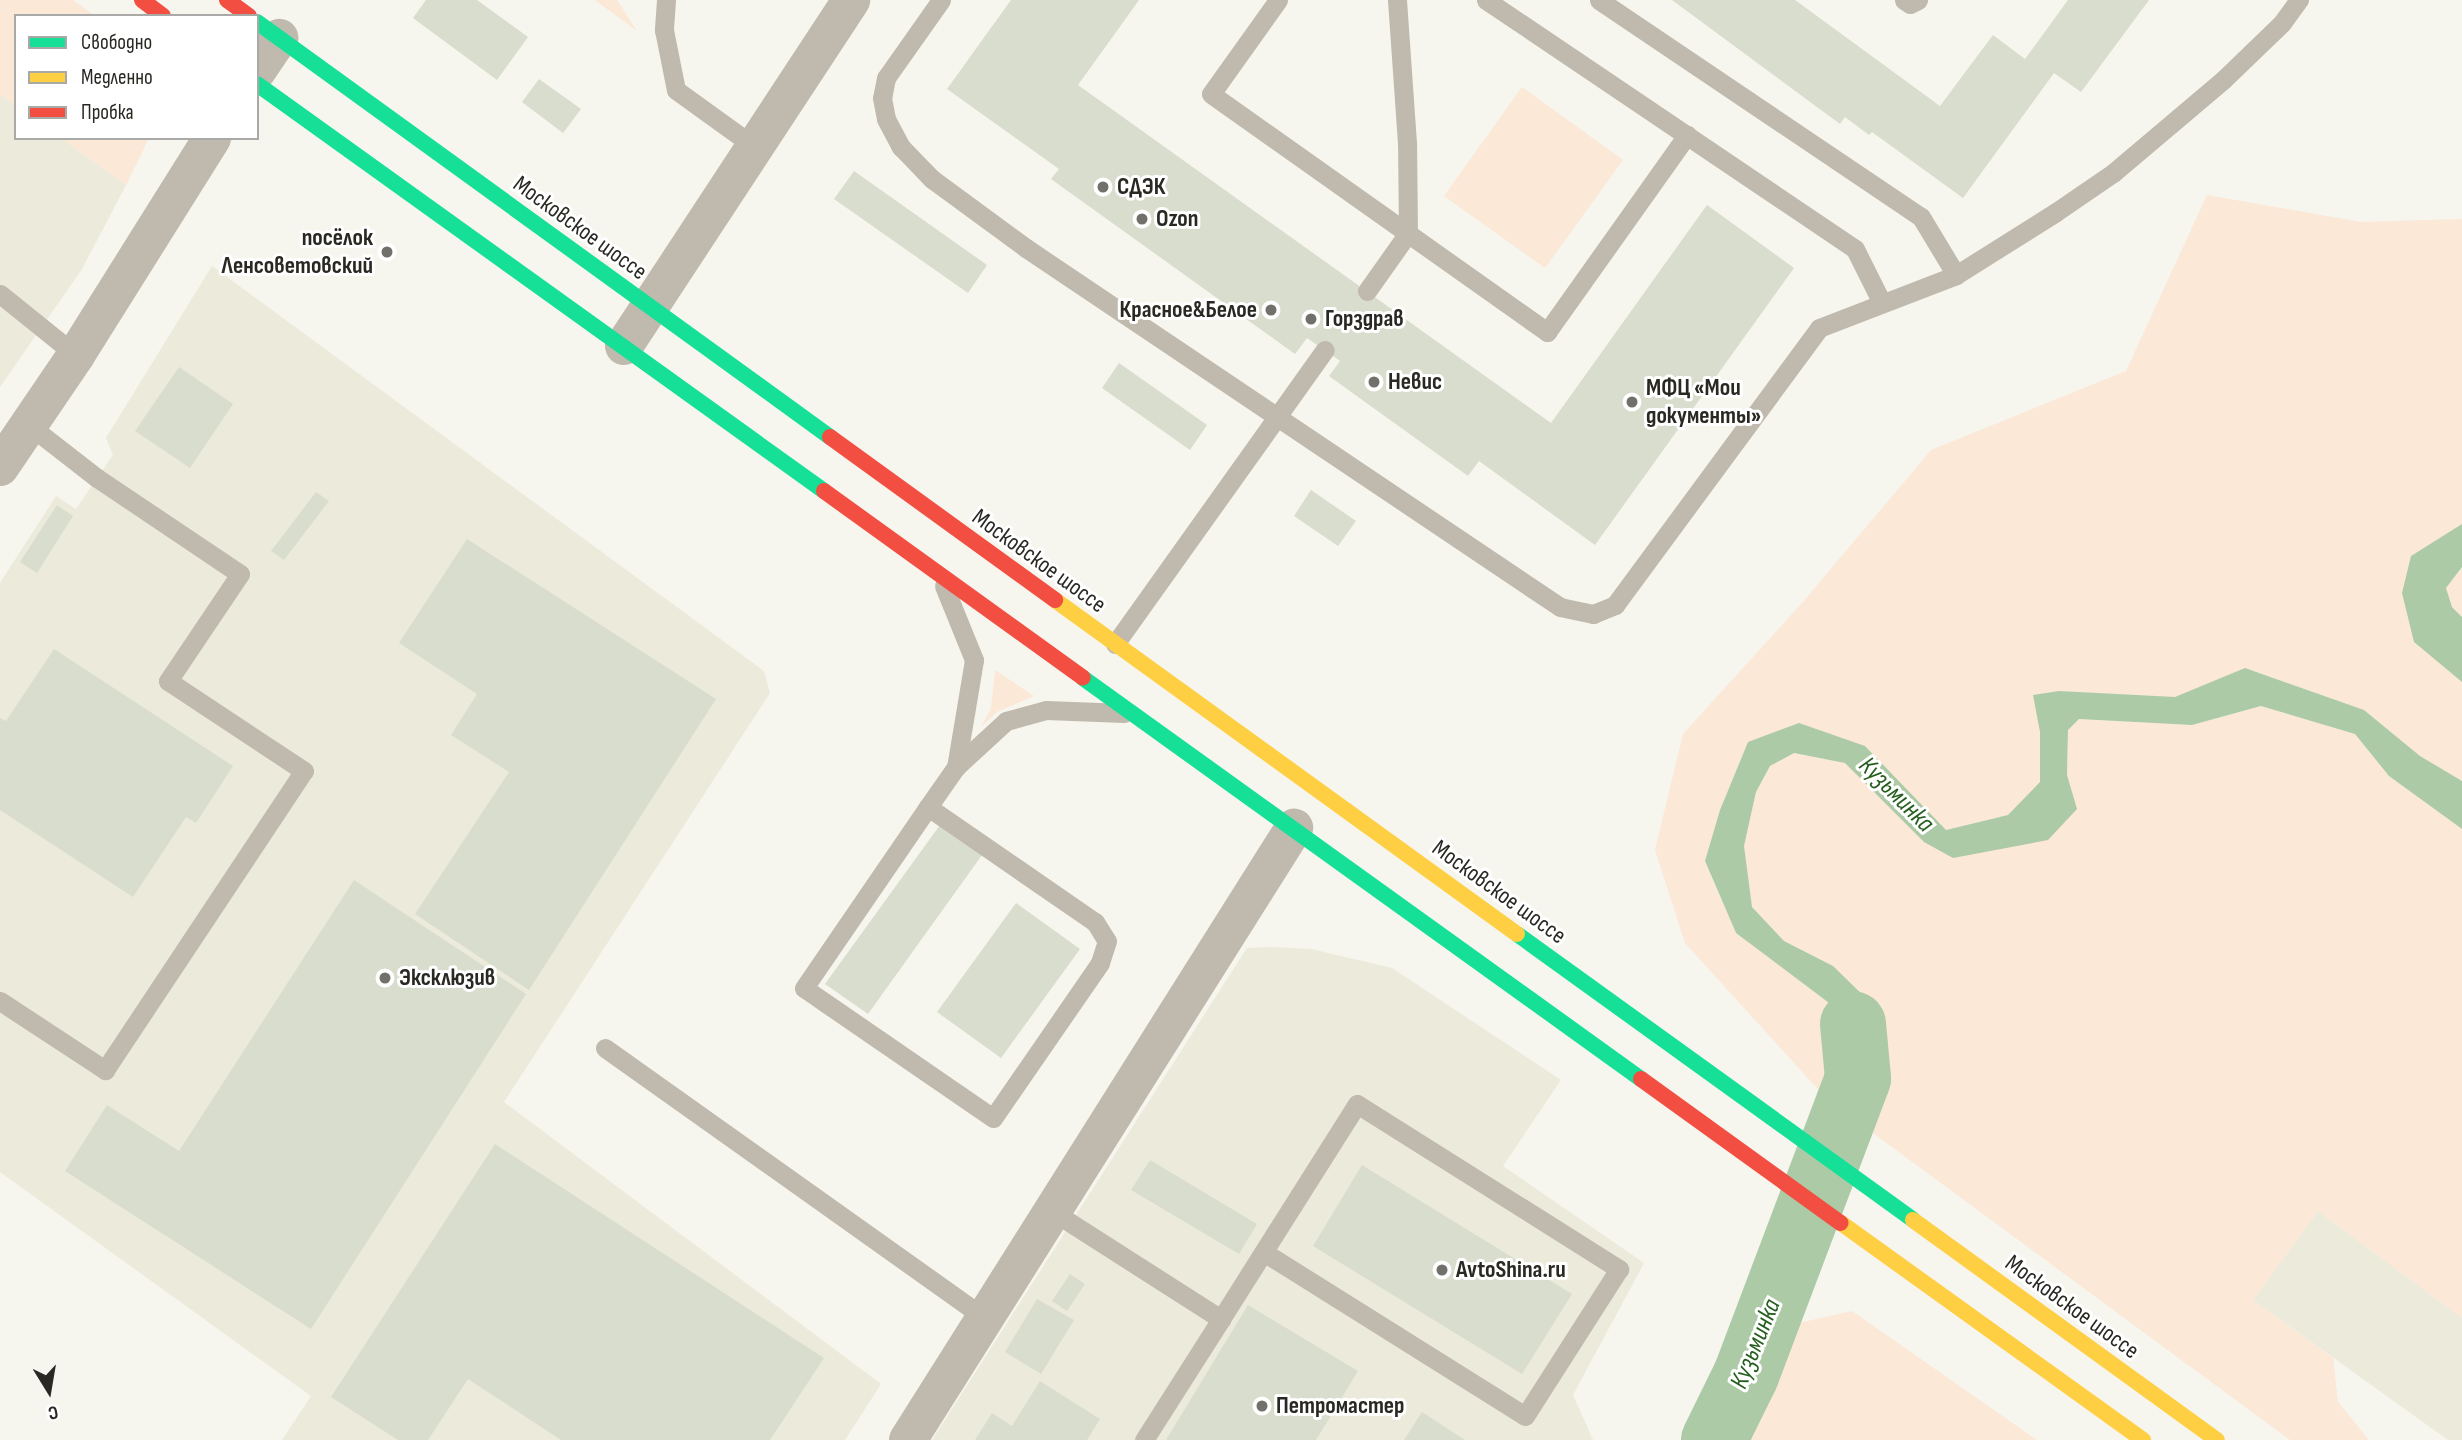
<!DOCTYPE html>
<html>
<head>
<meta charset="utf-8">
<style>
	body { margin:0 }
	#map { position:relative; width:2462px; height:1440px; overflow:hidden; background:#f6f5ee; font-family:"Sofia Sans Condensed",sans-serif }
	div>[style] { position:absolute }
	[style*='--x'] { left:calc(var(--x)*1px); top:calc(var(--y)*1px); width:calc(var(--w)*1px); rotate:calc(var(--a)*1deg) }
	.built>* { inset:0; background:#eceadb }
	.green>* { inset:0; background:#fbe8d7 }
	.water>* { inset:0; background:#accaa5 }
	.river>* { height:66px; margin:-33px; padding:0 33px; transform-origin:33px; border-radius:33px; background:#accaa5 }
	.building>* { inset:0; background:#d9ddcd }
	.lane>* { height:19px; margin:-9.5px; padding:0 9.5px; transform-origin:9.5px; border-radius:9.5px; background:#c0b9ad }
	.street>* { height:38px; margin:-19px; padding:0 19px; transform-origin:19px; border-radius:19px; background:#c0b9ad }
	.fast>* { height:16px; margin:-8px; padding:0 8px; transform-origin:8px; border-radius:8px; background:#16e098 }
	.slow>* { height:16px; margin:-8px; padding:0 8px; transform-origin:8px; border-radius:8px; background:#ffcf43 }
	.jam>* { height:16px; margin:-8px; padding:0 8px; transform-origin:8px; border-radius:8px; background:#f24e42 }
	.dots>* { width:19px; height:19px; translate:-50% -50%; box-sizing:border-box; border:4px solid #fff; border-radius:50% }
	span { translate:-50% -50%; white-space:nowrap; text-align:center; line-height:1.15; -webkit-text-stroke:6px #fff; paint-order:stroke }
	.poi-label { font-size:24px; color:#292823; font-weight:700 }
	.left { translate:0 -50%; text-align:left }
	.right { translate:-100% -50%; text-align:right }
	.street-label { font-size:24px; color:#292823 }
	.water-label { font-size:26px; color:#255f1e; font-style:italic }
	.legend { position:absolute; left:14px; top:14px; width:245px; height:126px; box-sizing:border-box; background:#fff; border:2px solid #a9a9a7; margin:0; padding:9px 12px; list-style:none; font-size:21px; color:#292823 }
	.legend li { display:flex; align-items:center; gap:14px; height:35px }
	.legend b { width:35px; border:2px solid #a9a9a7 }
	.north { position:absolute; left:14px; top:1356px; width:70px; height:70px; -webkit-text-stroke:5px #fff; paint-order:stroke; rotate:169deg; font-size:19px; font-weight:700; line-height:28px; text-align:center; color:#292823 }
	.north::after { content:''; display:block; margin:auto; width:24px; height:32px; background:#292823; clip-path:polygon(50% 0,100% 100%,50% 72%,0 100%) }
</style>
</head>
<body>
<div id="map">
	<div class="built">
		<div style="clip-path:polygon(0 94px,16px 106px,16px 138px,61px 138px,126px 185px,82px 269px,0 387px)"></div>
		<div style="clip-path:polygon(212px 266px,764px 671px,770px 693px,504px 1102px,881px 1384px,845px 1440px,282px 1440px,311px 1396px,0 1172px,0 583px,56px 496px,76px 509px,113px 455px,106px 438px)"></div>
		<div style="clip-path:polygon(1270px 947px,1311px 949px,1392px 968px,1561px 1080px,1503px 1166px,1644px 1263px,1573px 1395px,1593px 1440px,932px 1440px,1247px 948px)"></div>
		<div style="clip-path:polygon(2318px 1211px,2462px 1318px,2462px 1440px,2448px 1440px,2253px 1300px)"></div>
	</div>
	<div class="green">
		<div style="clip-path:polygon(0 0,73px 0,95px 16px,16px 16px,16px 106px,0 94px)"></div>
		<div style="clip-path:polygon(595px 0,617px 0,637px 31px)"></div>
		<div style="clip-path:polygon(1522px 87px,1623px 160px,1545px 268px,1444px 196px)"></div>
		<div style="clip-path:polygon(61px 138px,149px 138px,126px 185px)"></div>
		<div style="clip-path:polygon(2207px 195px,2361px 222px,2462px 219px,2462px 524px,2411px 556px,2414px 642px,2462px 682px,2462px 781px,2420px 756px,2364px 710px,2245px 668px,2175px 698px,2059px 691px,2034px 695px,2040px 732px,2040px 782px,2009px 815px,1945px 830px,1865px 746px,1748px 742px,1720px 810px,1705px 862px,1736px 933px,1837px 1009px,1844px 1070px,1826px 1098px,1685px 943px,1655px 850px,1683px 734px,1803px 602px,1931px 450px,2126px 371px)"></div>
		<div style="clip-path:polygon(2462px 567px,2462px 617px,2452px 607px,2446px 588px)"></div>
		<div style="clip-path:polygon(995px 670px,1034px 696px,997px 712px,981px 727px,991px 708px)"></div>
		<div style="clip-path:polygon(2261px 706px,2355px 734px,2389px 776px,2462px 829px,2462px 1318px,2318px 1211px,2253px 1300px,2333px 1358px,2338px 1402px,2369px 1440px,2290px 1440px,1858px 1122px,1873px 1079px,1833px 966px,1784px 941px,1752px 907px,1745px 874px,1744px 846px,1756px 792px,1770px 766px,1794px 753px,1846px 763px,1924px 842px,2076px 809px,2067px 775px,2068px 730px,2079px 719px,2192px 725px)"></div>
		<div style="clip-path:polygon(1852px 1311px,2037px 1440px,1741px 1440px,1790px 1325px)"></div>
	</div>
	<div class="water">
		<div style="clip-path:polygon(2462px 524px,2462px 567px,2446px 588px,2452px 607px,2462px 617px,2462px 682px,2414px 642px,2402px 593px,2411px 556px)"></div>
		<div style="clip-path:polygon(2245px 668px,2364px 710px,2420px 756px,2462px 781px,2462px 829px,2389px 776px,2355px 734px,2261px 706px,2192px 725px,2079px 719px,2068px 730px,2067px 775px,2077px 809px,2048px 840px,1953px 858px,1924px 842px,1845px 763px,1794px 753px,1770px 766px,1756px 792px,1744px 846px,1752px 907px,1784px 941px,1833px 966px,1872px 1004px,1873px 1079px,1858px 1122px,1826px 1098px,1844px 1070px,1837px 1009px,1736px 933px,1705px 861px,1720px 810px,1748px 742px,1799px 723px,1865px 746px,1946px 830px,2008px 815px,2040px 782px,2040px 732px,2033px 695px,2059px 691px,2175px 697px)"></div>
	</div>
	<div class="river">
		<div style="--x:1714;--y:1440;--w:72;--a:-63.8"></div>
		<div style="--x:1746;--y:1375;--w:317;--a:-69.3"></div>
		<div style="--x:1858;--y:1078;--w:54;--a:-95.3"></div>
	</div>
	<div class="building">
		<div style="clip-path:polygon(426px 0,477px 0,528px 37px,497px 80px,413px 18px)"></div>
		<div style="clip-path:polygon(1011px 0,1139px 0,1078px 85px,1551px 423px,1707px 205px,1794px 268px,1595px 545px,1479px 461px,1468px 476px,1329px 376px,1340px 361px,1307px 338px,1295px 354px,1051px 179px,1059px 169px,947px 89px)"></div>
		<div style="clip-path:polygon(1672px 0,1795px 0,1940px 106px,1993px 35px,2025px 59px,2068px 0,2149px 0,2081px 92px,2054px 73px,1963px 198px,1872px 132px,1869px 135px,1845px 117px,1840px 124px)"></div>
		<div style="clip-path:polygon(539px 79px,581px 109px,563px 133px,522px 102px)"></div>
		<div style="clip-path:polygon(854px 171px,987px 265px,968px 293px,834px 199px)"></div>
		<div style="clip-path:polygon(1119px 363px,1207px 425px,1190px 450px,1102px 388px)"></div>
		<div style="clip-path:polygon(179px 367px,233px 404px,190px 468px,135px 431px)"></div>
		<div style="clip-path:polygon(1311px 490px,1356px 521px,1338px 546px,1294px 516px)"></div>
		<div style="clip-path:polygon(316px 492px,329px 501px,284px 560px,271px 551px)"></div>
		<div style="clip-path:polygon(57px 505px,73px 516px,37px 573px,20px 562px)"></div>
		<div style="clip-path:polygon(467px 539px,716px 699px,529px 990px,415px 914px,509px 772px,451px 735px,477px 694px,399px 643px)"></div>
		<div style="clip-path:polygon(54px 649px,233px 766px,196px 823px,186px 817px,133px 897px,0 810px,0 718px,6px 721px)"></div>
		<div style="clip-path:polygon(940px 825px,982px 855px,868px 1014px,825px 984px)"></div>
		<div style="clip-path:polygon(354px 880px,526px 994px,311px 1329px,65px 1171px,107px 1105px,179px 1151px)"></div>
		<div style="clip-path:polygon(1016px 903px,1080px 949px,1001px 1058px,937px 1012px)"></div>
		<div style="clip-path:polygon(495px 1144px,824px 1358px,770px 1440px,561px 1440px,468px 1379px,428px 1440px,398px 1440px,331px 1397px)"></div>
		<div style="clip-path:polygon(1150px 1160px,1257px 1224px,1239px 1254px,1131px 1190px)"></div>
		<div style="clip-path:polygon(1362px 1165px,1572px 1294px,1522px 1374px,1313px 1246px)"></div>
		<div style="clip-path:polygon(1070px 1274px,1085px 1284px,1067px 1311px,1052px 1301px)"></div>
		<div style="clip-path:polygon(1037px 1299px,1074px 1320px,1041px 1374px,1005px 1352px)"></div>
		<div style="clip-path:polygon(1248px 1305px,1358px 1371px,1316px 1440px,1166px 1440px)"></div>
		<div style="clip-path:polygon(1040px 1381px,1100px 1419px,1087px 1440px,975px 1440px,992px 1413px,1012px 1426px)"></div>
		<div style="clip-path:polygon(1422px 1412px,1465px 1440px,1404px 1440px)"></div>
	</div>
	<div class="lane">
		<div style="--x:666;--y:0;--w:30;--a:94"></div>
		<div style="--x:664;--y:30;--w:61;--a:78.7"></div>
		<div style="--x:676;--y:90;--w:97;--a:35.8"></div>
		<div style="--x:941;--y:0;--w:95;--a:125.2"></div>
		<div style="--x:886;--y:78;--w:20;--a:101"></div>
		<div style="--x:882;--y:98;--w:21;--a:79"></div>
		<div style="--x:886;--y:119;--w:32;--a:62"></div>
		<div style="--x:901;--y:147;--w:45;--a:45.9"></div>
		<div style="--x:932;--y:179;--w:117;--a:36.3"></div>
		<div style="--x:1026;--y:248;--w:643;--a:33.91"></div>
		<div style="--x:1560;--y:607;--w:34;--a:12"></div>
		<div style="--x:1593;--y:614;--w:24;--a:-22"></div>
		<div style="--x:1615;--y:605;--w:344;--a:-53.6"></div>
		<div style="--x:1819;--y:328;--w:147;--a:-21.1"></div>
		<div style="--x:1956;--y:275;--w:118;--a:-32.2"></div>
		<div style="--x:2056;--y:212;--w:69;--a:-34.4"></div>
		<div style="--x:2113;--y:173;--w:144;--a:-40.2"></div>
		<div style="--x:2223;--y:80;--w:82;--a:-44"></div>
		<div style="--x:2282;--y:23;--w:29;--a:-54"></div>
		<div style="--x:1278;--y:0;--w:115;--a:125.5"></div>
		<div style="--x:1211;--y:94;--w:412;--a:35.3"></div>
		<div style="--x:1547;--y:332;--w:242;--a:-54.6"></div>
		<div style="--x:1486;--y:0;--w:445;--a:34"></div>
		<div style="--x:1855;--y:249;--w:60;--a:63.4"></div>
		<div style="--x:1599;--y:0;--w:388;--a:34"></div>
		<div style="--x:1921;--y:217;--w:68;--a:58.9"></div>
		<div style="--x:1904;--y:0;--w:7;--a:34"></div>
		<div style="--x:1910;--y:4;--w:9;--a:-27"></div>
		<div style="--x:1367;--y:291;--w:71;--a:-54.7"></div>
		<div style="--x:1408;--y:233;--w:90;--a:-90.6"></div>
		<div style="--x:1407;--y:143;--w:143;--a:-94"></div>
		<div style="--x:0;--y:294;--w:97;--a:38.8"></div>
		<div style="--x:944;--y:586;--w:80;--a:67.9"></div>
		<div style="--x:974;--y:660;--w:109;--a:99.5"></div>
		<div style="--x:1115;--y:644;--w:361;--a:-54.5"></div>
		<div style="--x:928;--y:807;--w:203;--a:34.6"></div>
		<div style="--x:1095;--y:922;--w:22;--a:58"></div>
		<div style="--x:1107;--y:941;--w:23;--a:108"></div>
		<div style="--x:1100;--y:963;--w:188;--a:124.6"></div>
		<div style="--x:993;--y:1118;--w:229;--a:-145.5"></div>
		<div style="--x:804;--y:988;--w:219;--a:-55.6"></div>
		<div style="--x:928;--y:807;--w:49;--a:-55"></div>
		<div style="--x:956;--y:767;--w:68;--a:-42.6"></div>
		<div style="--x:1006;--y:721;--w:41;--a:-15.4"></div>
		<div style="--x:1046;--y:710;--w:78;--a:2.2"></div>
		<div style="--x:0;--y:1001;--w:126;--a:33.3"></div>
		<div style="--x:105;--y:1070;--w:359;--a:-56.4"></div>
		<div style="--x:304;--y:771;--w:163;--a:-146.5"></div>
		<div style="--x:168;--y:681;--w:129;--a:-56.1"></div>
		<div style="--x:240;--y:574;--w:172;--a:-146.1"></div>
		<div style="--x:97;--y:478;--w:86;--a:-142.1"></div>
		<div style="--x:605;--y:1048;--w:466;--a:35.4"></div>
		<div style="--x:1052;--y:1211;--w:201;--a:32.6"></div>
		<div style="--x:1144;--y:1440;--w:143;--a:-57.5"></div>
		<div style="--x:1221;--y:1319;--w:254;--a:-57.7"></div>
		<div style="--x:1357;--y:1104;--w:310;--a:32.2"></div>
		<div style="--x:1619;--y:1269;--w:174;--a:122.6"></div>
		<div style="--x:1525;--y:1416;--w:308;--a:-147.9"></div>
	</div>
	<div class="street">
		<div style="--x:257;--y:71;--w:40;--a:-56"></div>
		<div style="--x:624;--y:346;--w:414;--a:-56.7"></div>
		<div style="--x:0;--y:467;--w:135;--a:-55.8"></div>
		<div style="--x:76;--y:355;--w:256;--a:-57.9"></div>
		<div style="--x:908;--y:1440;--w:724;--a:-57.76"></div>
	</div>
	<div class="fast">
		<div style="--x:257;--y:22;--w:707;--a:35.91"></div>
		<div style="--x:257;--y:84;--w:698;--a:35.67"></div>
		<div style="--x:1083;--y:678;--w:687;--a:35.7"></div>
		<div style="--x:1517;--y:934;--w:488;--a:35.8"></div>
	</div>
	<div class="slow">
		<div style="--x:1055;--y:600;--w:570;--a:35.86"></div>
		<div style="--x:1913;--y:1220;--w:375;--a:35.9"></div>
		<div style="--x:1841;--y:1223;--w:372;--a:35.7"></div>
	</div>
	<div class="jam">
		<div style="--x:142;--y:0;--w:26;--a:37"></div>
		<div style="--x:227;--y:0;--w:27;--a:36"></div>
		<div style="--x:830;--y:437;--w:278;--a:35.9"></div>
		<div style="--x:824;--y:491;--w:319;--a:35.8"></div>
		<div style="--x:1641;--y:1079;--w:246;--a:35.8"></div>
	</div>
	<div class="dots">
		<div style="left:1103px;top:187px;background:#71706a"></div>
		<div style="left:1142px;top:219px;background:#71706a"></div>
		<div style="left:387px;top:252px;background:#71706a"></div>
		<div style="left:1271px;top:310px;background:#71706a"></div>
		<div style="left:1311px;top:319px;background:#71706a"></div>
		<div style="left:1374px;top:382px;background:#71706a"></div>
		<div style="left:1632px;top:402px;background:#71706a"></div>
		<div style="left:385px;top:978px;background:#71706a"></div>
		<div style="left:1442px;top:1270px;background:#71706a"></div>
		<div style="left:1262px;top:1406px;background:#71706a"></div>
	</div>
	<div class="poi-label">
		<span class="left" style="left:1117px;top:187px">СДЭК</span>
		<span class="left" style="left:1156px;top:219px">Ozon</span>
		<span class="right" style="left:373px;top:252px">посёлок<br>Ленсоветовский</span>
		<span class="right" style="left:1257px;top:310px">Красное&amp;Белое</span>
		<span class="left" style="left:1325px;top:319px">Горздрав</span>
		<span class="left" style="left:1388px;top:382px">Невис</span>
		<span class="left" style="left:1646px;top:402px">МФЦ «Мои<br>документы»</span>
		<span class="left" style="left:399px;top:978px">Эксклюзив</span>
		<span class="left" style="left:1456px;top:1270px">AvtoShina.ru</span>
		<span class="left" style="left:1276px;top:1406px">Петромастер</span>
	</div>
	<div class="street-label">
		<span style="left:580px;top:228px;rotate:36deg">Московское шоссе</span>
		<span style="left:1039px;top:561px;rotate:36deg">Московское шоссе</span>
		<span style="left:1499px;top:892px;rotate:36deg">Московское шоссе</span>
		<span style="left:2072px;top:1307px;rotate:36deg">Московское шоссе</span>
	</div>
	<div class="water-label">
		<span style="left:1896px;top:795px;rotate:45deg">Кузьминка</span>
		<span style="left:1756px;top:1344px;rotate:-68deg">Кузьминка</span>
	</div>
	<ul class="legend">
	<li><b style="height:9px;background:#16e098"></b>Свободно</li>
	<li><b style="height:9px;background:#ffcf43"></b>Медленно</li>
	<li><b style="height:9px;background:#f24e42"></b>Пробка</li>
	</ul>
	<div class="north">С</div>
</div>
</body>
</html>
